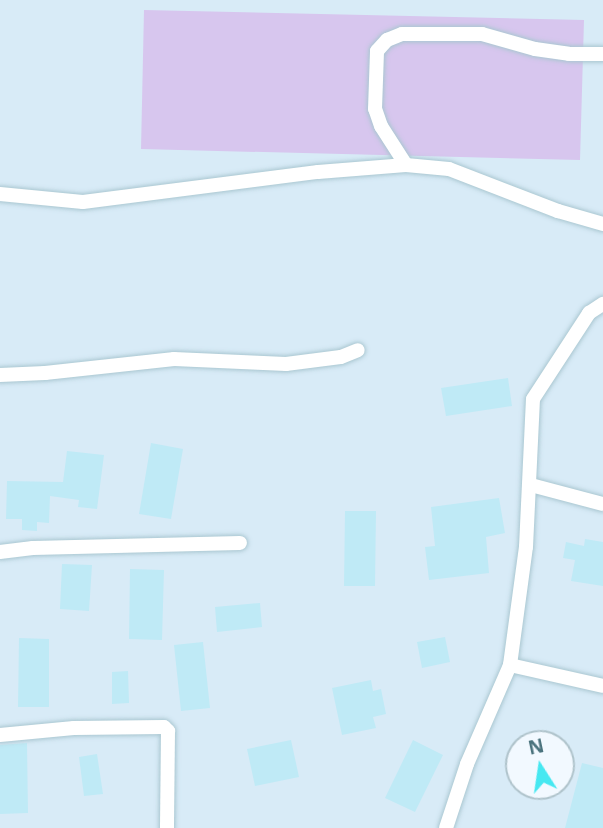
<!DOCTYPE html>
<html>
<head>
<meta charset="utf-8">
<style>
	body { margin:0 }
	#map { position:relative; width:603px; height:828px; overflow:hidden; background:#eaf5fe; font-family:"Noto Sans",sans-serif }
	div>[style] { position:absolute }
	[style*='--x'] { left:calc(var(--x)*1px); top:calc(var(--y)*1px); width:calc(var(--w)*1px); rotate:calc(var(--a)*1deg) }
	.residential>* { inset:0; background:#d8ebf7 }
	.green>* { inset:0; background:#d7c6ee }
	.building>* { inset:0; background:#bfeaf6 }
	.roads { filter:drop-shadow(0 0 2px #aac7d1) drop-shadow(0 0 2px #aac7d1) }
	.minor>* { height:14px; margin:-7px; padding:0 7px; transform-origin:7px; border-radius:7px; background:#fff }
	span { translate:-50% -50%; white-space:nowrap; text-align:center; line-height:1.15; -webkit-text-stroke:6px #f2f9ff; paint-order:stroke }
	.north { position:absolute; left:505px; top:730px; width:70px; height:70px; box-sizing:border-box; background:#f2f9ff; border:2px solid #afc3cb; border-radius:50%; rotate:348deg; font-size:19px; font-weight:700; line-height:28px; text-align:center; color:#4a737d }
	.north::after { content:''; display:block; margin:auto; width:24px; height:32px; background:#46e8f1; clip-path:polygon(50% 0,100% 100%,50% 72%,0 100%) }
</style>
</head>
<body>
<div id="map">
	<div class="residential">
		<div style="clip-path:polygon(evenodd,0 0,603px 0,603px 828px,0 828px,0 0,519px 744px,561px 744px,561px 786px,519px 786px,519px 744px)"></div>
	</div>
	<div class="green">
		<div style="clip-path:polygon(144px 10px,584px 20px,580px 160px,141px 149px)"></div>
	</div>
	<div class="building">
		<div style="clip-path:polygon(508px 378px,512px 406px,446px 416px,441px 388px)"></div>
		<div style="clip-path:polygon(151px 443px,183px 449px,171px 519px,139px 514px)"></div>
		<div style="clip-path:polygon(67px 451px,104px 455px,97px 509px,78px 507px,79px 500px,50px 496px,49px 523px,37px 522px,37px 531px,22px 530px,22px 519px,6px 519px,7px 481px,63px 482px)"></div>
		<div style="clip-path:polygon(499px 498px,505px 533px,486px 537px,489px 573px,429px 580px,425px 547px,435px 546px,431px 507px)"></div>
		<div style="clip-path:polygon(345px 511px,376px 511px,375px 586px,344px 586px)"></div>
		<div style="clip-path:polygon(585px 539px,603px 542px,603px 586px,571px 581px,575px 560px,563px 558px,566px 542px,584px 546px)"></div>
		<div style="clip-path:polygon(62px 564px,92px 565px,89px 611px,60px 609px)"></div>
		<div style="clip-path:polygon(130px 569px,164px 570px,162px 640px,129px 639px)"></div>
		<div style="clip-path:polygon(260px 603px,262px 627px,217px 632px,215px 607px)"></div>
		<div style="clip-path:polygon(445px 637px,450px 662px,422px 668px,417px 642px)"></div>
		<div style="clip-path:polygon(19px 638px,49px 639px,49px 707px,18px 707px)"></div>
		<div style="clip-path:polygon(203px 642px,210px 708px,181px 711px,174px 645px)"></div>
		<div style="clip-path:polygon(128px 671px,129px 703px,112px 704px,112px 672px)"></div>
		<div style="clip-path:polygon(371px 680px,373px 691px,381px 689px,386px 714px,373px 717px,376px 728px,342px 735px,332px 688px)"></div>
		<div style="clip-path:polygon(291px 740px,299px 777px,255px 786px,247px 749px)"></div>
		<div style="clip-path:polygon(413px 740px,443px 755px,415px 812px,385px 798px)"></div>
		<div style="clip-path:polygon(27px 743px,28px 813px,0 814px,0 745px)"></div>
		<div style="clip-path:polygon(97px 754px,103px 794px,84px 796px,79px 757px)"></div>
		<div style="clip-path:polygon(582px 763px,603px 768px,603px 828px,565px 828px)"></div>
	</div>
	<div class="roads">
		<div class="minor">
			<div style="--x:406;--y:165;--w:46;--a:-122.7"></div>
			<div style="--x:381;--y:126;--w:18;--a:-109"></div>
			<div style="--x:375;--y:109;--w:58;--a:-88"></div>
			<div style="--x:377;--y:51;--w:15;--a:-48"></div>
			<div style="--x:387;--y:40;--w:16;--a:-22"></div>
			<div style="--x:402;--y:34;--w:80;--a:0"></div>
			<div style="--x:482;--y:34;--w:55;--a:15.8"></div>
			<div style="--x:535;--y:49;--w:34;--a:8"></div>
			<div style="--x:569;--y:54;--w:34;--a:0"></div>
			<div style="--x:0;--y:194;--w:83;--a:5.5"></div>
			<div style="--x:83;--y:202;--w:237;--a:-7.3"></div>
			<div style="--x:318;--y:172;--w:88;--a:-4.5"></div>
			<div style="--x:406;--y:165;--w:43;--a:5.3"></div>
			<div style="--x:449;--y:169;--w:117;--a:21.1"></div>
			<div style="--x:558;--y:211;--w:47;--a:16.1"></div>
			<div style="--x:0;--y:375;--w:45;--a:-2.5"></div>
			<div style="--x:45;--y:373;--w:130;--a:-6.2"></div>
			<div style="--x:174;--y:359;--w:112;--a:2.6"></div>
			<div style="--x:286;--y:364;--w:55;--a:-7.3"></div>
			<div style="--x:341;--y:357;--w:18;--a:-22"></div>
			<div style="--x:531;--y:485;--w:74;--a:14.8"></div>
			<div style="--x:0;--y:552;--w:33;--a:-7"></div>
			<div style="--x:33;--y:548;--w:207;--a:-1.4"></div>
			<div style="--x:510;--y:665;--w:95;--a:12.7"></div>
			<div style="--x:0;--y:735;--w:74;--a:-5.4"></div>
			<div style="--x:74;--y:728;--w:90;--a:-0.6"></div>
			<div style="--x:164;--y:727;--w:6;--a:45"></div>
			<div style="--x:168;--y:731;--w:97;--a:90.6"></div>
			<div style="--x:446;--y:828;--w:67;--a:-71.8"></div>
			<div style="--x:467;--y:764;--w:108;--a:-66.5"></div>
			<div style="--x:510;--y:665;--w:119;--a:-82.3"></div>
			<div style="--x:526;--y:547;--w:148;--a:-87.3"></div>
			<div style="--x:533;--y:399;--w:103;--a:-56.9"></div>
			<div style="--x:589;--y:313;--w:17;--a:-33"></div>
		</div>
	</div>
	<div class="north">N</div>
</div>
</body>
</html>
